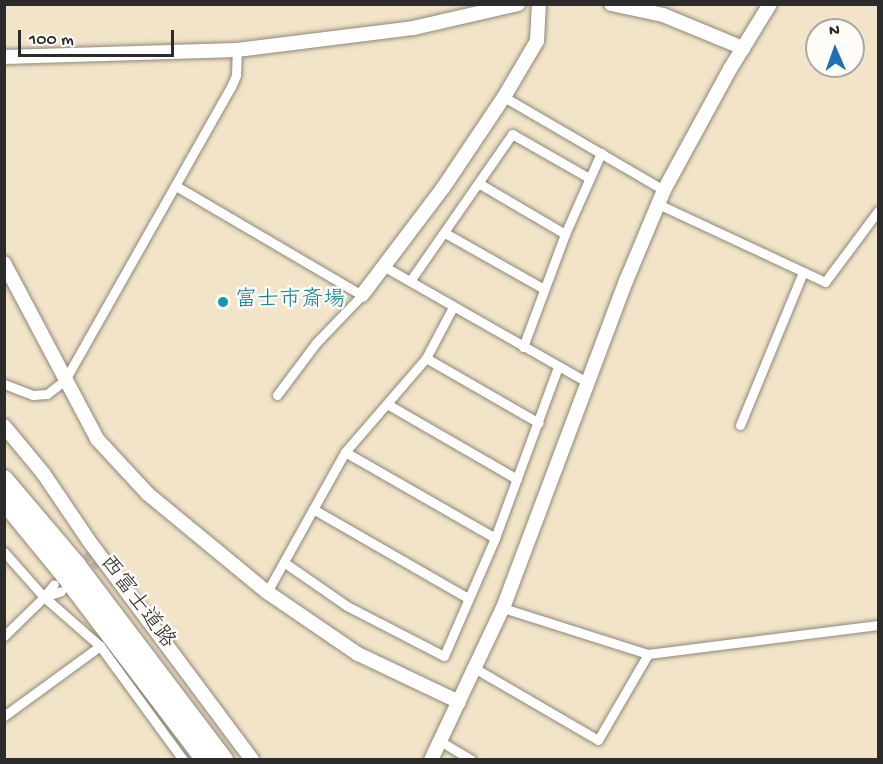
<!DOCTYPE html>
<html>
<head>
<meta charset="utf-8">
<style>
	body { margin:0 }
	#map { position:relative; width:883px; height:764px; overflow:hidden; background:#f2e4c8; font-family:"Gochi Hand","Klee One",sans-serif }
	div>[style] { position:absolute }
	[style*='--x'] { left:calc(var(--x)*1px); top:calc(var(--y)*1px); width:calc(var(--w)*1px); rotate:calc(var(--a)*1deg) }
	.street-tunnel>* { height:9px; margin-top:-4.5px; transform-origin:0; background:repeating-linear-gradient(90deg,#cabfa9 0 9px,transparent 0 13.5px) }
	.roads { filter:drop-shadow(0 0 2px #8e887a) drop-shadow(0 0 2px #8e887a) }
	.street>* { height:9px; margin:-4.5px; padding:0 4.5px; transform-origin:4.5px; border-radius:4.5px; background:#fff }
	.secondary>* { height:14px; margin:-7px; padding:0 7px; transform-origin:7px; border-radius:7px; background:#fff }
	.highway>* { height:18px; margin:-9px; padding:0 9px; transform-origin:9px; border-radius:9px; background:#fff }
	.dots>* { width:16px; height:16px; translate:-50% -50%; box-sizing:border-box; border:3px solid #fdfcf7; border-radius:50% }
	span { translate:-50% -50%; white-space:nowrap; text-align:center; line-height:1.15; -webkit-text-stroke:5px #fdfcf7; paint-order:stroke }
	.culture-label { font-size:22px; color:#0d838f }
	.left { translate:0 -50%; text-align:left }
	.street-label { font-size:22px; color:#2b2b2b }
	.frame { position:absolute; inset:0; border:6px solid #2b2b2b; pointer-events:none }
	.north { position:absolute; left:805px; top:18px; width:60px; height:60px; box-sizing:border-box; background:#fdfcf7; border:2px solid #a9a8a5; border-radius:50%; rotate:358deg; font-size:16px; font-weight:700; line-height:24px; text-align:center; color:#2b2b2b }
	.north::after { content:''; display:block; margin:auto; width:21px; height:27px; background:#1f6fb2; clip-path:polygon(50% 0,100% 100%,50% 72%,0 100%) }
	.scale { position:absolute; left:18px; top:30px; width:156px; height:27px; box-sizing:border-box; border:3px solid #2b2b2b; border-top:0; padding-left:8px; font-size:18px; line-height:21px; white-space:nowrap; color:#2b2b2b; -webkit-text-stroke:4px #fdfcf7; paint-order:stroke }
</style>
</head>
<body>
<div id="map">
	<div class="street-tunnel">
		<div style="--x:75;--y:567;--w:28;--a:-38"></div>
		<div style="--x:82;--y:575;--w:27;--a:-39"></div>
	</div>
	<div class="roads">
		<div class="street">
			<div style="--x:504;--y:97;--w:185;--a:30.2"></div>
			<div style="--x:480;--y:184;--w:99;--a:30.5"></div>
			<div style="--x:176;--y:186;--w:216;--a:30.4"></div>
			<div style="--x:362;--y:295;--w:66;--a:133.8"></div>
			<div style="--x:316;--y:343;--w:65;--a:126.9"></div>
			<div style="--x:658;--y:204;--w:184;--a:25"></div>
			<div style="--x:825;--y:282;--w:89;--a:-53.3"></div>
			<div style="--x:445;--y:233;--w:114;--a:29.5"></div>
			<div style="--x:385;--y:267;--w:234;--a:29.7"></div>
			<div style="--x:410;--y:281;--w:179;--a:-55.2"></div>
			<div style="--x:512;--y:134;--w:89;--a:29.7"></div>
			<div style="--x:523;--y:347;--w:121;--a:-69.6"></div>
			<div style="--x:565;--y:234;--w:89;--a:-66"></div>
			<div style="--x:426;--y:358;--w:130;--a:29.9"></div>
			<div style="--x:4;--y:384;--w:31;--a:21"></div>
			<div style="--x:33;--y:395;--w:14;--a:-4"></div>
			<div style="--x:47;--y:394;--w:23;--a:-38"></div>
			<div style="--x:65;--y:380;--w:337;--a:-60.5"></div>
			<div style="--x:231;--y:87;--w:13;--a:-67"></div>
			<div style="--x:236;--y:75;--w:25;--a:-88"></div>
			<div style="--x:387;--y:404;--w:150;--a:30"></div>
			<div style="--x:740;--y:425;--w:165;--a:-67.6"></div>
			<div style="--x:345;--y:452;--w:173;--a:29.8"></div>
			<div style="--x:313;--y:509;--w:179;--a:29.9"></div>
			<div style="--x:4;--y:552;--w:60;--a:48.4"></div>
			<div style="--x:44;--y:597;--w:74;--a:41.2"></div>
			<div style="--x:100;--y:646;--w:141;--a:53.9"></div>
			<div style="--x:285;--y:563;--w:75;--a:34.7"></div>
			<div style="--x:347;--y:606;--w:109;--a:27.3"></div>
			<div style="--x:444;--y:656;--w:129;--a:-66.6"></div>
			<div style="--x:495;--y:538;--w:182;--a:-69.8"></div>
			<div style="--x:267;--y:592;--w:160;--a:-60.9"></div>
			<div style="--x:345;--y:452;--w:124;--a:-49.2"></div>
			<div style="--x:426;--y:358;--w:58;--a:-62.1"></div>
			<div style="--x:44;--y:597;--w:18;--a:-19"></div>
			<div style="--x:503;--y:608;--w:152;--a:17.6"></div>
			<div style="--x:648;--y:654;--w:232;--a:-7.2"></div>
			<div style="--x:4;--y:636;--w:56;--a:-44.3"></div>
			<div style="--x:44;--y:597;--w:16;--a:-52"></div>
			<div style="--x:476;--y:669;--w:141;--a:30.2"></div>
			<div style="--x:598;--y:740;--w:99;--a:-59.8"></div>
			<div style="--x:4;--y:716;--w:119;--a:-36.1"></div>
			<div style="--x:440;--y:741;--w:37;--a:31"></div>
		</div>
		<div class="secondary">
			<div style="--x:611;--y:4;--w:53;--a:11.9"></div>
			<div style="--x:663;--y:15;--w:87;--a:22.4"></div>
			<div style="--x:4;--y:57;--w:233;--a:-1.7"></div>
			<div style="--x:237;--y:50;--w:177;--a:-7.1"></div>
			<div style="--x:413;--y:28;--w:108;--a:-12.9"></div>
			<div style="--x:4;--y:263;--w:199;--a:62.1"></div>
			<div style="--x:97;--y:439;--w:75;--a:47.2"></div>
			<div style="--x:148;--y:494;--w:154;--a:39.5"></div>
			<div style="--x:267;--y:592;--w:110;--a:34.3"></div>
			<div style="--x:358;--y:654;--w:112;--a:25.4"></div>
			<div style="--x:362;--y:295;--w:134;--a:-52.9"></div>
			<div style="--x:443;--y:188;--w:110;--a:-56.2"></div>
			<div style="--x:504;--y:97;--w:65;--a:-59.5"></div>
			<div style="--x:537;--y:41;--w:37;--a:-87"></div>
			<div style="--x:4;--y:426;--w:61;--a:50.3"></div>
			<div style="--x:43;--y:473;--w:82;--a:55.9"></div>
			<div style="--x:89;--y:541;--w:273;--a:53.3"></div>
			<div style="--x:431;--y:760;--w:168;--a:-64.7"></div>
			<div style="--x:503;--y:608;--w:349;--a:-69.4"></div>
			<div style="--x:626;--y:281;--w:99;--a:-67.3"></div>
			<div style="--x:664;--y:190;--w:138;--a:-61.4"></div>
			<div style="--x:730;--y:69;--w:76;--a:-58.4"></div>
		</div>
		<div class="highway">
			<div style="--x:4;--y:479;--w:111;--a:49.7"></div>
			<div style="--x:76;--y:564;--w:246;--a:52.9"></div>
			<div style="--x:4;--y:501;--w:93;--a:50.7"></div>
			<div style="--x:63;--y:573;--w:235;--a:52.8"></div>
		</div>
	</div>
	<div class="dots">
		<div style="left:223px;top:302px;background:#0f9aa8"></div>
	</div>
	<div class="culture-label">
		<span class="left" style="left:235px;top:302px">富士市斎場</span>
	</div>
	<div class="street-label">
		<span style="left:136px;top:603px;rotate:53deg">西富士道路</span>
	</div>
	<div class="frame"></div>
	<div class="north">N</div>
	<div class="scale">100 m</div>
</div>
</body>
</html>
